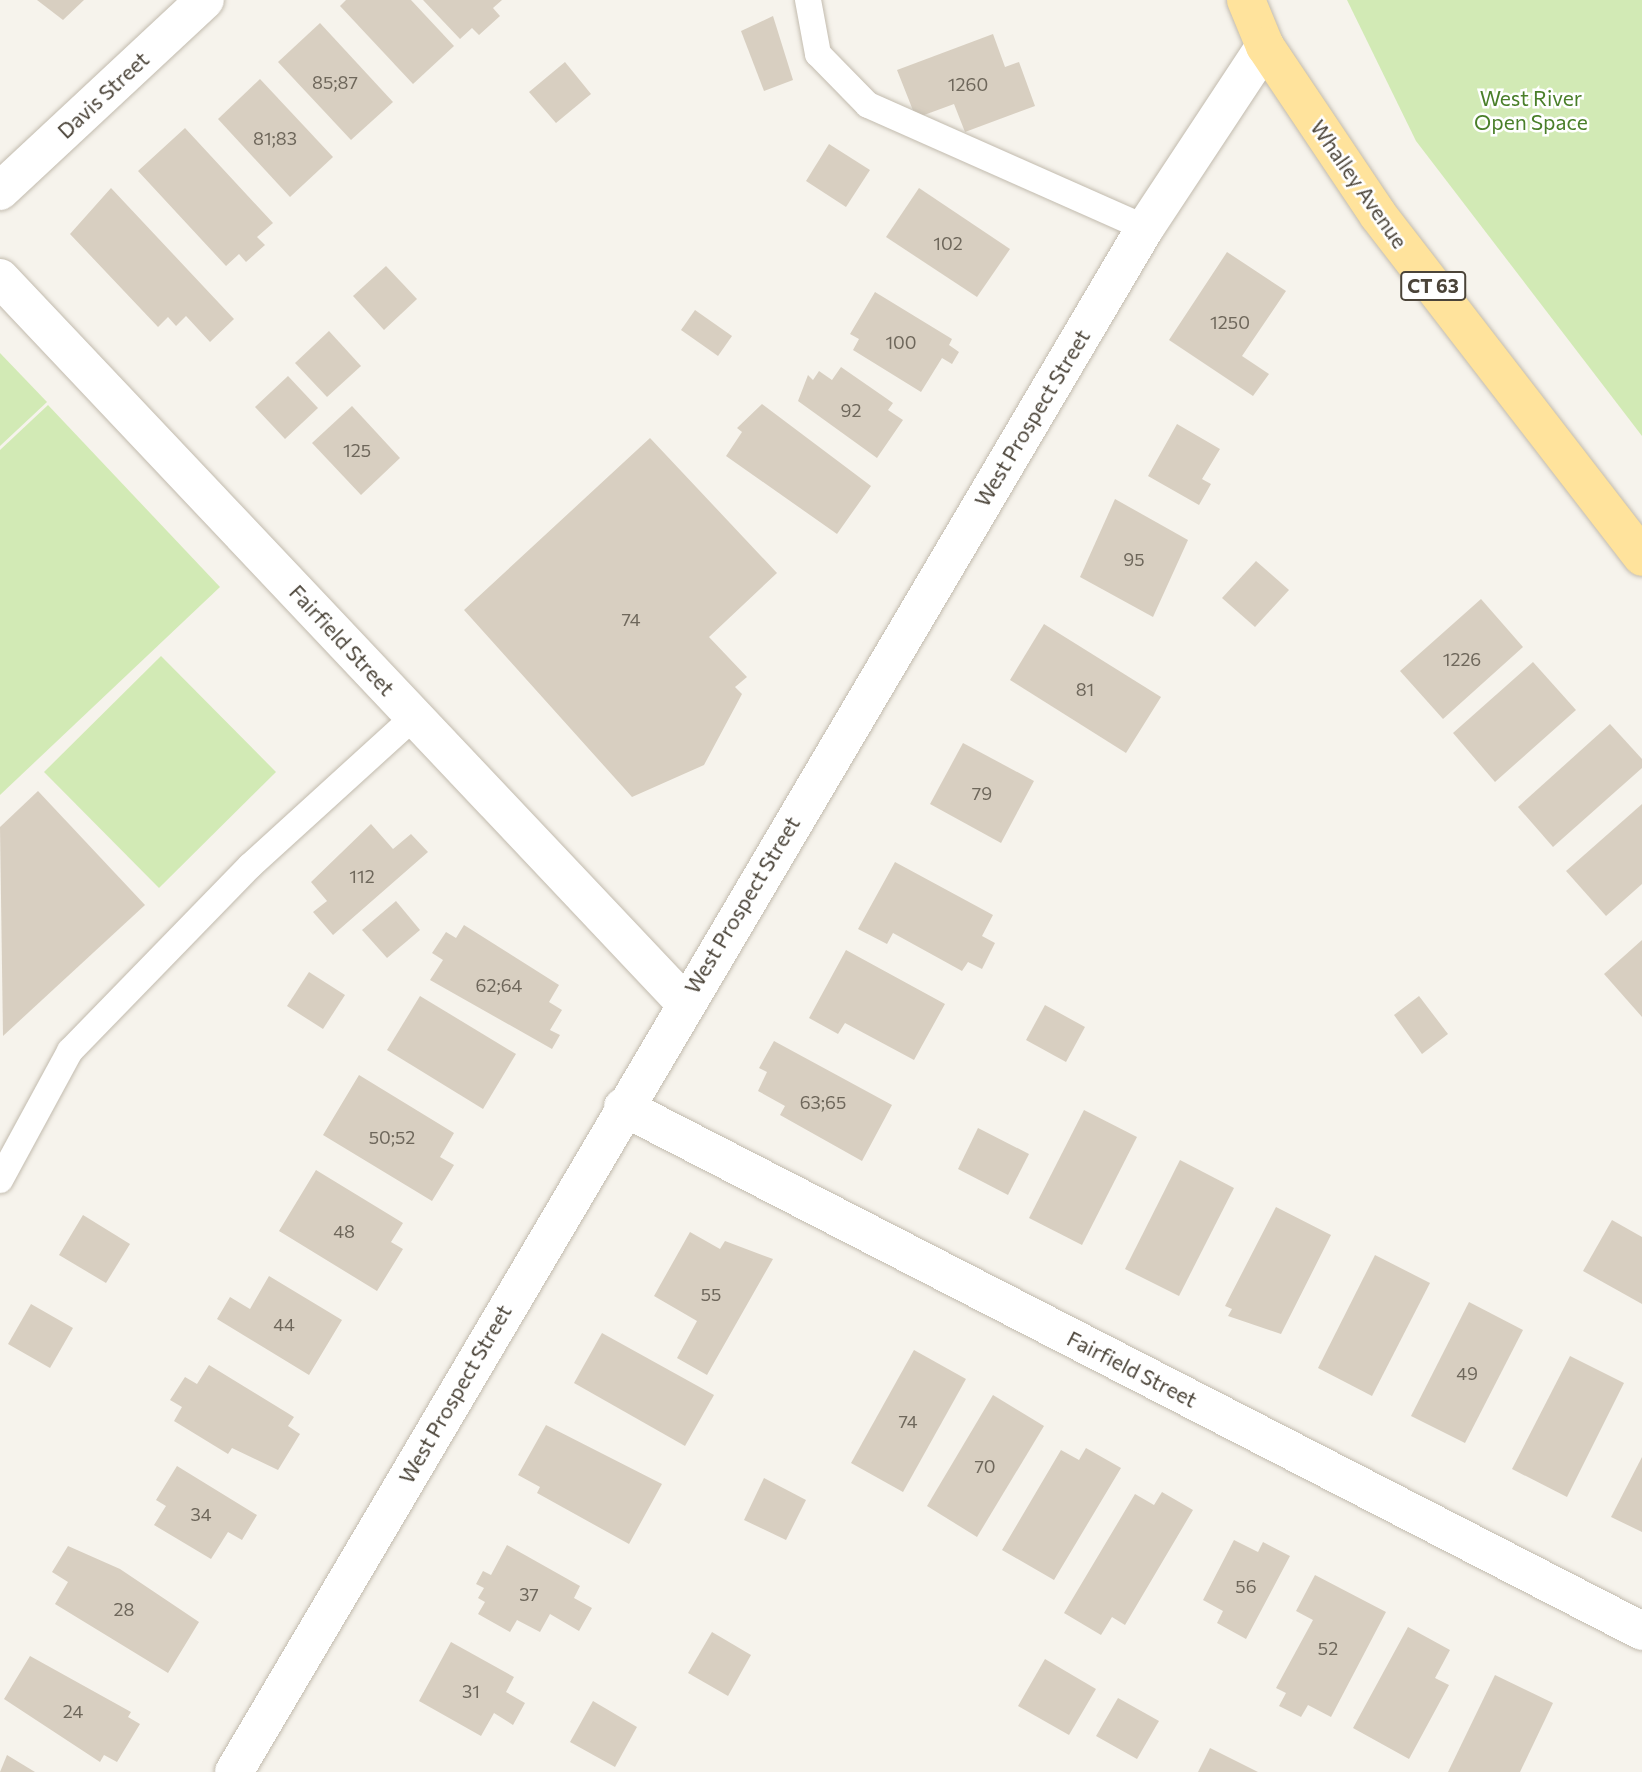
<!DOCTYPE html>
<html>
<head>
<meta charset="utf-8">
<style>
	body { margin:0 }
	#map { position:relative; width:1642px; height:1772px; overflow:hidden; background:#f6f3ec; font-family:Commissioner,sans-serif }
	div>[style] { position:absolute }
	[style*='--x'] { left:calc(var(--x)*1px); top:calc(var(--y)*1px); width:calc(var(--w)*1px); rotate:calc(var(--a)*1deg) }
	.green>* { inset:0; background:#d2eab5 }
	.building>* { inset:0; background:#d8cfc1 }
	.roads { filter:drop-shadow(0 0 2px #c2bbae) drop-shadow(0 0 2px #c2bbae) }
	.service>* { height:26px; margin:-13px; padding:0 13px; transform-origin:13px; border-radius:13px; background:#fff }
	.minor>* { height:38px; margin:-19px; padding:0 19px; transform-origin:19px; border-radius:19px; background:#fff }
	.primary>* { height:38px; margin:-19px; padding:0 19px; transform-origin:19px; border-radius:19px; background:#ffe39c }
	span { translate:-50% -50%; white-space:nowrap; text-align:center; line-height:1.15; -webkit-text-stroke:5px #fff; paint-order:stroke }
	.number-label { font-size:18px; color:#6e675b }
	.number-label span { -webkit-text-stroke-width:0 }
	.shield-label span { padding:2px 5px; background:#fff; border:2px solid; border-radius:5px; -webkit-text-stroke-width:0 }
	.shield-label { font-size:19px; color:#4b4439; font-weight:700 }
	.street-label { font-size:21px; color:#4b4439 }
	.park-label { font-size:21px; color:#4a7f2a }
</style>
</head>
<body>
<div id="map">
	<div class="green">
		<div style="clip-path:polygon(1347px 0,1642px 0,1642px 436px,1416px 141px)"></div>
		<div style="clip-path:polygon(0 353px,47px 402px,0 446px)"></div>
		<div style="clip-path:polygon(48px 405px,220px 587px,0 795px,0 450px)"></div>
		<div style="clip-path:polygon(161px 656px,276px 772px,159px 888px,44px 772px)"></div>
	</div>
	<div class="building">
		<div style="clip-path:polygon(37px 0,84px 0,63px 20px)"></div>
		<div style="clip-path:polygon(346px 0,411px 0,454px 46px,413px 84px,340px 6px)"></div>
		<div style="clip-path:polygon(423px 0,502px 0,493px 8px,500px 16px,479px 35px,472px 28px,460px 39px)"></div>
		<div style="clip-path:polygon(773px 16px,793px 80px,764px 91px,741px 31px)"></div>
		<div style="clip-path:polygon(320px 23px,393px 102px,351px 140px,278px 62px)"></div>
		<div style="clip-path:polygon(993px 34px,1005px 67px,1019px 62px,1035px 106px,965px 132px,954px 104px,916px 118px,897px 70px)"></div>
		<div style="clip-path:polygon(565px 62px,591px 94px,556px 123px,529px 92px)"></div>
		<div style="clip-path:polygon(260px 79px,333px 157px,290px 197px,218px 119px)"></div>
		<div style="clip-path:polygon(185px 128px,273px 223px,257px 237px,265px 245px,246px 262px,239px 254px,226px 266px,138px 171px)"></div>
		<div style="clip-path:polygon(829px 144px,870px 170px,846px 207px,806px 181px)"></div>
		<div style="clip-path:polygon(111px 188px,234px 319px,210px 342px,186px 316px,176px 326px,168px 317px,158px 327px,70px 234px)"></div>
		<div style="clip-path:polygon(919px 188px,1010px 249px,977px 297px,886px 237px)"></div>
		<div style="clip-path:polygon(1227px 252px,1286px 291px,1242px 356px,1269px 374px,1253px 396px,1169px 340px)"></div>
		<div style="clip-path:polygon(386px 266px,417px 299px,384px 330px,353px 296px)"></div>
		<div style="clip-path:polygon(875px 292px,952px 339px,949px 345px,959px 352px,952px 364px,942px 358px,921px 392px,853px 350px,859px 339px,850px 334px)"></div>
		<div style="clip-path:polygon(695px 310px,732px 336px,718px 356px,681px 330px)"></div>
		<div style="clip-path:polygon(329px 331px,361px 366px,327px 397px,295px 363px)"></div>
		<div style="clip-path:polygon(841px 367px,893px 403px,888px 410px,903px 420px,877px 458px,798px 401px,808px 375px,813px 380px,819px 371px,832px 380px)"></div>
		<div style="clip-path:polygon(288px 376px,318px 408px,285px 439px,255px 407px)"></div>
		<div style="clip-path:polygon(762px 404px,871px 486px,837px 534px,726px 456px,742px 432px,737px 428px)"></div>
		<div style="clip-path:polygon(352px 406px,400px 458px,361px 495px,312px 443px)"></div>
		<div style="clip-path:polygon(1177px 424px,1220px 449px,1202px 479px,1211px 484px,1199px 505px,1148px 476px)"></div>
		<div style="clip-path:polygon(650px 438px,777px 573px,709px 637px,747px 677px,735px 687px,742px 694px,704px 765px,632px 797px,464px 610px)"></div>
		<div style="clip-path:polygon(1115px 499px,1188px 540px,1153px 617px,1080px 577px)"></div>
		<div style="clip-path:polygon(1256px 561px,1289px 590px,1255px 627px,1222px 598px)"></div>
		<div style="clip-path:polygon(1481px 599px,1523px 647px,1443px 719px,1400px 671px)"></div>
		<div style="clip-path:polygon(1044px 624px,1161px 697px,1126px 753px,1010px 680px)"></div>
		<div style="clip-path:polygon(1533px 662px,1576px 710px,1495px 782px,1453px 733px)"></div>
		<div style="clip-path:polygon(1610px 724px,1642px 759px,1642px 768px,1553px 847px,1518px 807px)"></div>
		<div style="clip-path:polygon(963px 743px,1034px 781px,1001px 843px,930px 804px)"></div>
		<div style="clip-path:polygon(38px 791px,145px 905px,3px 1036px,0 827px)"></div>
		<div style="clip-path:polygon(1642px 804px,1642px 884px,1606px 916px,1566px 871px)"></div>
		<div style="clip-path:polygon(371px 824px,393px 849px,411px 834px,428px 852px,333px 935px,313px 912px,327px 901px,311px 882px)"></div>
		<div style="clip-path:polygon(895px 862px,993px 915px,982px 936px,995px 943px,982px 969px,968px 962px,962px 971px,893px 933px,887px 944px,858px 929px)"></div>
		<div style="clip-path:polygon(396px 901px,420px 930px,387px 958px,362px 930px)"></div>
		<div style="clip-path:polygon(464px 925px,559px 985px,549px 1002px,562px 1010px,550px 1030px,560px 1035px,552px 1049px,430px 980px,443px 960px,432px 953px,446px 932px,456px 938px)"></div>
		<div style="clip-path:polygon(1642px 940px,1642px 1017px,1604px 974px)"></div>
		<div style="clip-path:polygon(846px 950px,945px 1004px,914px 1060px,845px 1023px,838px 1034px,809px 1018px)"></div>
		<div style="clip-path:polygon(309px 972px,345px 995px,323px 1029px,287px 1006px)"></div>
		<div style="clip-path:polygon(420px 996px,516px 1054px,483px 1109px,387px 1050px)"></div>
		<div style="clip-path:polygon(1419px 996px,1448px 1034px,1422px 1054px,1394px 1015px)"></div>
		<div style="clip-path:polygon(1045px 1005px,1085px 1027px,1066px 1062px,1026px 1040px)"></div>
		<div style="clip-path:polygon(774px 1041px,892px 1105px,862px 1161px,780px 1115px,785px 1106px,758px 1091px,767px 1072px,759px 1068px)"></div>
		<div style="clip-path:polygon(359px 1075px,454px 1133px,440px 1157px,454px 1165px,432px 1201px,323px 1135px)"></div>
		<div style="clip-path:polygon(1084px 1110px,1137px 1137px,1082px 1245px,1029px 1218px)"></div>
		<div style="clip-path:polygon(978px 1128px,1029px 1154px,1008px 1195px,958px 1169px)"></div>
		<div style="clip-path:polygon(1180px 1160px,1234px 1188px,1179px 1296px,1125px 1269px)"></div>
		<div style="clip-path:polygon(316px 1170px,403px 1223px,391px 1242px,403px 1249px,377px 1291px,279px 1231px)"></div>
		<div style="clip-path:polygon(1276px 1207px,1331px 1235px,1281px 1334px,1228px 1316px,1232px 1309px,1225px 1306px)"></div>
		<div style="clip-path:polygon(83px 1215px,130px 1244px,106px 1283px,59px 1255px)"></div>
		<div style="clip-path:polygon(1612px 1220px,1642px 1237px,1642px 1304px,1583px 1271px)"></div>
		<div style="clip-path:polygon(690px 1232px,720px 1249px,725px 1241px,773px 1259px,707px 1375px,677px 1358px,697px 1321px,654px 1296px)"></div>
		<div style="clip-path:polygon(1375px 1255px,1430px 1283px,1372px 1396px,1318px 1368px)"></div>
		<div style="clip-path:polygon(269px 1276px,342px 1320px,309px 1375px,217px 1319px,230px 1297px,250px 1309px)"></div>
		<div style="clip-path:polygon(1469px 1302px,1523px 1330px,1465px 1443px,1411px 1416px)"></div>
		<div style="clip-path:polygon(31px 1304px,73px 1328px,50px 1368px,8px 1344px)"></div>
		<div style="clip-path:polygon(602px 1333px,714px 1395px,685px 1446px,574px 1383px)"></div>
		<div style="clip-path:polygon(914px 1350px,966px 1379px,903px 1492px,851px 1463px)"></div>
		<div style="clip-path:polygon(1570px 1356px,1624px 1383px,1567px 1497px,1512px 1469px)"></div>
		<div style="clip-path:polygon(209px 1365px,294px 1417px,288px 1426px,300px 1434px,278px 1470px,232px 1448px,228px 1454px,174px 1421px,182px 1407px,170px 1400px,185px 1377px,197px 1384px)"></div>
		<div style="clip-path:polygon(993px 1395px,1044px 1426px,977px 1537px,927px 1506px)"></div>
		<div style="clip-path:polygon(546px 1425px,662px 1484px,629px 1544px,537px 1493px,540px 1487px,518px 1475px)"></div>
		<div style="clip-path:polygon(1086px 1448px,1121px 1468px,1054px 1580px,1002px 1550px,1061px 1450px,1079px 1460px)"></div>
		<div style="clip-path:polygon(1642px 1457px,1642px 1532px,1611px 1517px)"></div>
		<div style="clip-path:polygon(177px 1466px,257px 1515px,242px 1540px,228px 1532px,211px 1559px,154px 1525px,166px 1506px,156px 1500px)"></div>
		<div style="clip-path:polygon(764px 1478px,806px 1500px,786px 1540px,744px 1520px)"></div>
		<div style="clip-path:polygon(1162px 1492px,1193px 1510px,1125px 1625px,1112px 1617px,1101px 1635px,1064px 1613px,1135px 1494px,1154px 1505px)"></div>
		<div style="clip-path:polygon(1234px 1540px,1258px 1552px,1263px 1542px,1290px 1556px,1246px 1639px,1217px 1623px,1223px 1611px,1203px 1600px)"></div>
		<div style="clip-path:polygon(507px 1545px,580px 1586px,574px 1598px,592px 1608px,579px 1631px,550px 1614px,540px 1632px,517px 1620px,510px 1632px,478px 1614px,485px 1602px,478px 1598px,484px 1588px,476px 1584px,483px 1571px,491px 1575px)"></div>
		<div style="clip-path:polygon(68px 1546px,120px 1569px,199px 1622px,168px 1673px,55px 1604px,68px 1582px,52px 1572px)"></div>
		<div style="clip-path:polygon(1315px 1575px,1386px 1612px,1331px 1717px,1308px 1705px,1301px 1717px,1279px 1706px,1286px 1693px,1276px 1688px,1313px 1620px,1296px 1611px)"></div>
		<div style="clip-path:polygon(1408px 1627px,1450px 1650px,1435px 1678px,1449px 1685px,1409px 1759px,1353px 1728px)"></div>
		<div style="clip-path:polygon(712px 1632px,751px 1655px,728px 1696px,688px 1673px)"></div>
		<div style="clip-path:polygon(451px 1642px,514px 1677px,506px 1692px,525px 1703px,513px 1725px,494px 1713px,481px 1736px,419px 1701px)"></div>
		<div style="clip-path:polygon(30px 1656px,131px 1712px,128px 1717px,140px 1724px,117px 1762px,104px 1755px,100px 1762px,4px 1699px)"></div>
		<div style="clip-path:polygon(1045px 1659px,1096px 1689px,1069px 1735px,1018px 1706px)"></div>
		<div style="clip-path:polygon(1495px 1675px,1553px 1703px,1520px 1772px,1448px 1772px)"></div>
		<div style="clip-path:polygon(1118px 1698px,1159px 1721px,1137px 1759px,1096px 1736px)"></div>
		<div style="clip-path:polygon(593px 1701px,637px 1727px,615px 1767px,570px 1742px)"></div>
		<div style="clip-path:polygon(1210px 1748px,1258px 1772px,1198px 1772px)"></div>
		<div style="clip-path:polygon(7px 1755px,35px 1772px,0 1772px)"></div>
	</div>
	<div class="roads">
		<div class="service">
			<div style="--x:808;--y:0;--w:55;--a:79.5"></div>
			<div style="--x:818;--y:54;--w:71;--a:45.6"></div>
			<div style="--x:868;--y:105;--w:303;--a:23.9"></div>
			<div style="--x:0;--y:1180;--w:147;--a:-61.5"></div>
			<div style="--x:70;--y:1051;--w:258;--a:-45.8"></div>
			<div style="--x:250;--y:866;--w:222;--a:-42.3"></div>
		</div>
		<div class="minor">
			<div style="--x:0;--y:191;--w:280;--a:-43"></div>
			<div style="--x:0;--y:278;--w:996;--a:46.63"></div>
			<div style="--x:623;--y:1107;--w:1146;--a:27.21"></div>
			<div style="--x:234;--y:1772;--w:1793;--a:-59.46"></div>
			<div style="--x:1145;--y:228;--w:218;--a:-56.6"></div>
		</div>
		<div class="primary">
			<div style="--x:1246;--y:0;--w:50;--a:67.6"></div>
			<div style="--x:1265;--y:46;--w:203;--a:56.2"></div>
			<div style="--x:1378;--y:215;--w:432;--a:52.3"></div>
		</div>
	</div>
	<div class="number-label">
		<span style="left:335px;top:82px">85;87</span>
		<span style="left:968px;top:84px">1260</span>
		<span style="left:275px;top:138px">81;83</span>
		<span style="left:948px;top:243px">102</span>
		<span style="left:1230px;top:322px">1250</span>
		<span style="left:901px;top:342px">100</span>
		<span style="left:851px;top:410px">92</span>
		<span style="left:357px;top:450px">125</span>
		<span style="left:1134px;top:559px">95</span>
		<span style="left:631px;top:619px">74</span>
		<span style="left:1462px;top:659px">1226</span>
		<span style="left:1085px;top:689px">81</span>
		<span style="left:982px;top:793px">79</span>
		<span style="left:362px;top:876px">112</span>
		<span style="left:499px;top:985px">62;64</span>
		<span style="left:823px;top:1102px">63;65</span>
		<span style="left:392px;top:1137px">50;52</span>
		<span style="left:344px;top:1231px">48</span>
		<span style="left:711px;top:1294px">55</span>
		<span style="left:284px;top:1324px">44</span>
		<span style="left:1467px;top:1373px">49</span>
		<span style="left:908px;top:1421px">74</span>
		<span style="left:985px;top:1466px">70</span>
		<span style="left:201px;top:1514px">34</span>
		<span style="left:1246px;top:1586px">56</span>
		<span style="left:529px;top:1594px">37</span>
		<span style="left:124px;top:1609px">28</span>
		<span style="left:1328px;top:1648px">52</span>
		<span style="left:471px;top:1691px">31</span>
		<span style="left:73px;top:1711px">24</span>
	</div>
	<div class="shield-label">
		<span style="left:1433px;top:286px">CT 63</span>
	</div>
	<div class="street-label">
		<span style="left:103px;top:95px;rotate:-43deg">Davis Street</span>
		<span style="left:1359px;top:184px;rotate:55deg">Whalley Avenue</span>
		<span style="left:1032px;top:418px;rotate:-59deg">West Prospect Street</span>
		<span style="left:342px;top:640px;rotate:47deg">Fairfield Street</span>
		<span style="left:742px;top:905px;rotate:-59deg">West Prospect Street</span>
		<span style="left:1132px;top:1369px;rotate:27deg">Fairfield Street</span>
		<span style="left:455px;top:1394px;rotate:-60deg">West Prospect Street</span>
	</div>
	<div class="park-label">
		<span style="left:1531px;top:110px">West River<br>Open Space</span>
	</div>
</div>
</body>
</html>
